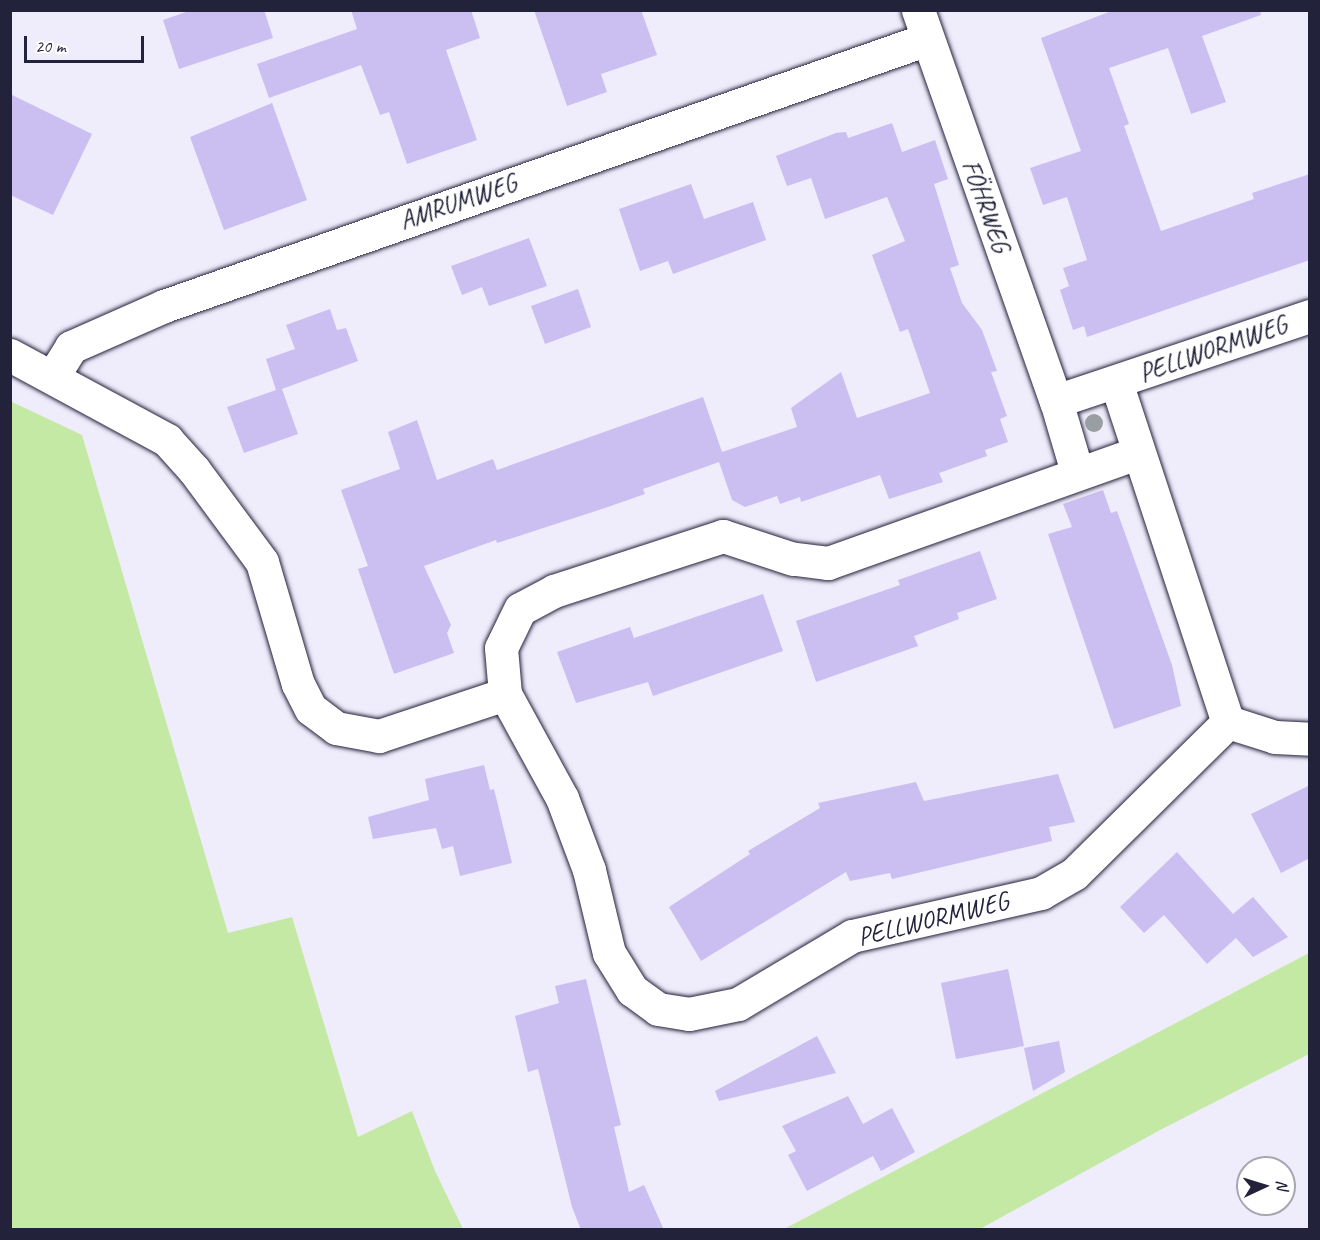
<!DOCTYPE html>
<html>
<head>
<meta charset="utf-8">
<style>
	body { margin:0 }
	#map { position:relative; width:1320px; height:1240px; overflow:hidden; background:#efecfb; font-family:Caveat,sans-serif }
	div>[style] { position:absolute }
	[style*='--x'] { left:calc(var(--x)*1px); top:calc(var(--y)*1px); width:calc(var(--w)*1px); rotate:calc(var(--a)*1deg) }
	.green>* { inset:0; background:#c4e9a4 }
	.building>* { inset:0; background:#cbbff1 }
	.roads { filter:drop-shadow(0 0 2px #22223b) drop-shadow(0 0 2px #22223b) }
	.minor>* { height:33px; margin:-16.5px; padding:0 16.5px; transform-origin:16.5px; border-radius:16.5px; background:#fff }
	.trees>* { width:18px; height:18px; margin:-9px; border-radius:50%; background:#999ea2 }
	span { translate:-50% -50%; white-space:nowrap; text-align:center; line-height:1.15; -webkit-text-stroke:4.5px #fff; paint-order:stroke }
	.street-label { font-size:26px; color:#22223b }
	.frame { position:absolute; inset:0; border:12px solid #22223b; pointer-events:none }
	.north { position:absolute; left:1236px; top:1156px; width:60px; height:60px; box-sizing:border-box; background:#fff; border:2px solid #a7a7b1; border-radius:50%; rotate:86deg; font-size:16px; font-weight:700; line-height:24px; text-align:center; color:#22223b }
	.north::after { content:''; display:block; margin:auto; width:21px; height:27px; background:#22223b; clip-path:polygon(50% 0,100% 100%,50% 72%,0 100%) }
	.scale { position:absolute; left:24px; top:36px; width:120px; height:27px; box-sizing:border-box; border:3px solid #22223b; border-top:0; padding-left:8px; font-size:18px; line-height:21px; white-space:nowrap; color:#22223b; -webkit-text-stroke:4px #fff; paint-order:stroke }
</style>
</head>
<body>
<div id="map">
	<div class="green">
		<div style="clip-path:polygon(10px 401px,82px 435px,228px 933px,292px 917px,358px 1137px,412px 1111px,435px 1171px,463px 1229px,11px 1229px)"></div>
		<div style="clip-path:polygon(1309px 953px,1309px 1054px,1160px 1130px,980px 1229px,784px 1229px)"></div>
	</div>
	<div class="building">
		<div style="clip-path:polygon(192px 10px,264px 10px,273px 38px,179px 69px,163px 20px)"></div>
		<div style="clip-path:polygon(351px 10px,471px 10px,480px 38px,446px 50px,477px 140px,407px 164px,389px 112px,380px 115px,361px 65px,269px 98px,257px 64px,357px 29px)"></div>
		<div style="clip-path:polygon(534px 10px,641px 10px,657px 55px,601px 74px,607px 92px,567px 106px)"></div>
		<div style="clip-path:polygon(1114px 10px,1260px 10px,1261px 15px,1202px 36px,1226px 102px,1191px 114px,1168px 48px,1109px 68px,1129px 124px,1124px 126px,1161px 231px,1254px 199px,1252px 193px,1310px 174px,1310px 260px,1087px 337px,1084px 326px,1073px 330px,1060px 290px,1069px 286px,1063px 268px,1087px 260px,1067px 197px,1043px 205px,1030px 168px,1081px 151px,1041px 38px)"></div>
		<div style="clip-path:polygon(10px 94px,92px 134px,53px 215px,10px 195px)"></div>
		<div style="clip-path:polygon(272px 103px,307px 200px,224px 230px,190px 137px)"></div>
		<div style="clip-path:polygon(892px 123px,902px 152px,935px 140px,948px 179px,934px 184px,959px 265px,950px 268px,962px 303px,982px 330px,997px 371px,991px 372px,1007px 416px,1000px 419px,1008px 442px,985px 450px,987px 456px,939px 473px,943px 482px,889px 499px,880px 475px,801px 502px,800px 497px,780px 504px,777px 496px,745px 507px,732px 500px,719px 462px,643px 489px,645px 494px,605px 508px,497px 543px,496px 540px,424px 566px,451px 625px,447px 633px,454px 653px,394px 674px,358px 569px,368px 566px,341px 490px,400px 469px,388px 432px,417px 420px,437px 480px,493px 459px,497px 470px,703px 397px,722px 452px,797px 427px,791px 408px,841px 372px,857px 418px,930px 393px,908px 329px,900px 332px,872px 255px,905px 241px,887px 197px,825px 219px,811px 178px,787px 186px,776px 156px,836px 133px,846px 132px,848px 138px)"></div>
		<div style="clip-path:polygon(691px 184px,704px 219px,753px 202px,766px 240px,673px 274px,668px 261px,640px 271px,619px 209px)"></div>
		<div style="clip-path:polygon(529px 238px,547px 286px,489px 306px,482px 287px,462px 295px,451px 266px)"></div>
		<div style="clip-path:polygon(578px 289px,591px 327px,545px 344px,531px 306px)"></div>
		<div style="clip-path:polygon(330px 309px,337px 330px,346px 328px,358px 361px,282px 389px,298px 434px,244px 453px,227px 407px,276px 390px,266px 359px,295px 349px,286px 325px)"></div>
		<div style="clip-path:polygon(1103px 490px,1111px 513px,1117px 511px,1172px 665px,1181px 706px,1114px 729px,1048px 534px,1072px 527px,1063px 504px)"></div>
		<div style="clip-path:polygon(980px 551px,997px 599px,957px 613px,959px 619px,914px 636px,918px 646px,816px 682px,796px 621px,900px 585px,898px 580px)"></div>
		<div style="clip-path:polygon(763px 594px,783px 651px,653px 696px,648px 682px,576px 703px,557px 652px,630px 627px,634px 638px)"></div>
		<div style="clip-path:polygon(484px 765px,490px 790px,494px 789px,512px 863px,460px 876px,453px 846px,442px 849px,436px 828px,373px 839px,368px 817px,429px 800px,425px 779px)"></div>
		<div style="clip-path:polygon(1058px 774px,1075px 822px,1049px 827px,1052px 841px,892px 879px,890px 873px,850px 881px,846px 872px,701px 961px,669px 907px,750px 854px,748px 851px,820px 808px,818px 803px,916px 782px,924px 801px)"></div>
		<div style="clip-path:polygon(1310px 785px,1310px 858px,1281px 873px,1251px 814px)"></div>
		<div style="clip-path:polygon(1177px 852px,1233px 914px,1253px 897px,1288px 937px,1253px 957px,1236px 938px,1207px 964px,1164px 915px,1144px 933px,1120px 907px)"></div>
		<div style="clip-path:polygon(1008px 969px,1024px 1046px,956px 1059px,941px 983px)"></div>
		<div style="clip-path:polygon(586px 979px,621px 1125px,614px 1127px,629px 1192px,644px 1185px,664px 1230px,581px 1230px,572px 1207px,538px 1069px,528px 1072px,515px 1016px,559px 1003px,555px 986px)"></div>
		<div style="clip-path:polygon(817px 1036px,836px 1073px,719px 1101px,715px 1091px)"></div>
		<div style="clip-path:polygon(1059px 1041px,1065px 1072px,1033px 1091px,1024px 1048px)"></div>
		<div style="clip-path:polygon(848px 1096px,863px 1124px,892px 1108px,915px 1152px,881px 1171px,873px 1156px,807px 1191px,788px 1155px,796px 1151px,782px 1126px)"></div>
	</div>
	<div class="roads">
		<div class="minor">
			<div style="--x:918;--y:10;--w:415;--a:70.6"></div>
			<div style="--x:1056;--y:401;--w:74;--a:73.5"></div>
			<div style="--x:10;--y:355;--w:179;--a:28.4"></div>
			<div style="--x:167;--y:440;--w:40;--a:48"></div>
			<div style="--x:194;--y:470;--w:114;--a:53.5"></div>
			<div style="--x:262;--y:562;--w:127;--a:73.6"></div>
			<div style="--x:298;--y:684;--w:28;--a:63"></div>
			<div style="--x:311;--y:709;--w:31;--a:37"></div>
			<div style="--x:336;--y:728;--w:44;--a:10.5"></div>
			<div style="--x:379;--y:736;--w:133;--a:-18.4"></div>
			<div style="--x:53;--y:376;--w:34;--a:-58"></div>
			<div style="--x:71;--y:347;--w:102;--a:-23.8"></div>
			<div style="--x:164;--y:306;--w:806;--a:-19.27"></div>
			<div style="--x:1116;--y:382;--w:358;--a:71.8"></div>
			<div style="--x:1056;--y:401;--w:268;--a:-18.5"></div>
			<div style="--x:1137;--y:453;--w:328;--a:160.4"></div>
			<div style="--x:828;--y:563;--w:35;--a:-173"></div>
			<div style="--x:793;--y:559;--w:74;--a:-161.8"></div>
			<div style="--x:723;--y:536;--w:178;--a:162"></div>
			<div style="--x:554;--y:591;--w:38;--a:152"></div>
			<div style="--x:520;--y:609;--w:43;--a:116"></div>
			<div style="--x:501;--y:648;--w:46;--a:85"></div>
			<div style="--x:505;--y:694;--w:119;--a:61.3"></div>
			<div style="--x:562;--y:798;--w:77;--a:69.4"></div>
			<div style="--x:589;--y:870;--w:85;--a:76.5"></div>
			<div style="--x:609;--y:953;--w:44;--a:58.1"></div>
			<div style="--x:632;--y:990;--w:32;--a:36"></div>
			<div style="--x:658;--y:1009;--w:31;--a:9"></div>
			<div style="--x:689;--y:1014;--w:50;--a:-11.5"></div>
			<div style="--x:738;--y:1004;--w:133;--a:-30.8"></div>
			<div style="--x:852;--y:936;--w:194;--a:-12.8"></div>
			<div style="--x:1041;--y:893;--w:38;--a:-30"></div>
			<div style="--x:1074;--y:874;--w:216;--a:-44.6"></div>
			<div style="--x:1228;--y:722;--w:49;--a:17.7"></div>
			<div style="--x:1275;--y:737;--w:35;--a:3"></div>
		</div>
	</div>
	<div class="trees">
		<div style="left:1094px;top:423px"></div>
	</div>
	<div class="street-label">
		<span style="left:458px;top:202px;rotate:-19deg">AMRUMWEG</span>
		<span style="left:986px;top:206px;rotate:70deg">FÖHRWEG</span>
		<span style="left:1213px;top:349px;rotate:-19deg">PELLWORMWEG</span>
		<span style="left:933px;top:919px;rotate:-14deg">PELLWORMWEG</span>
	</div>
	<div class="frame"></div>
	<div class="north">N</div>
	<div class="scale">20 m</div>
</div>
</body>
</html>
